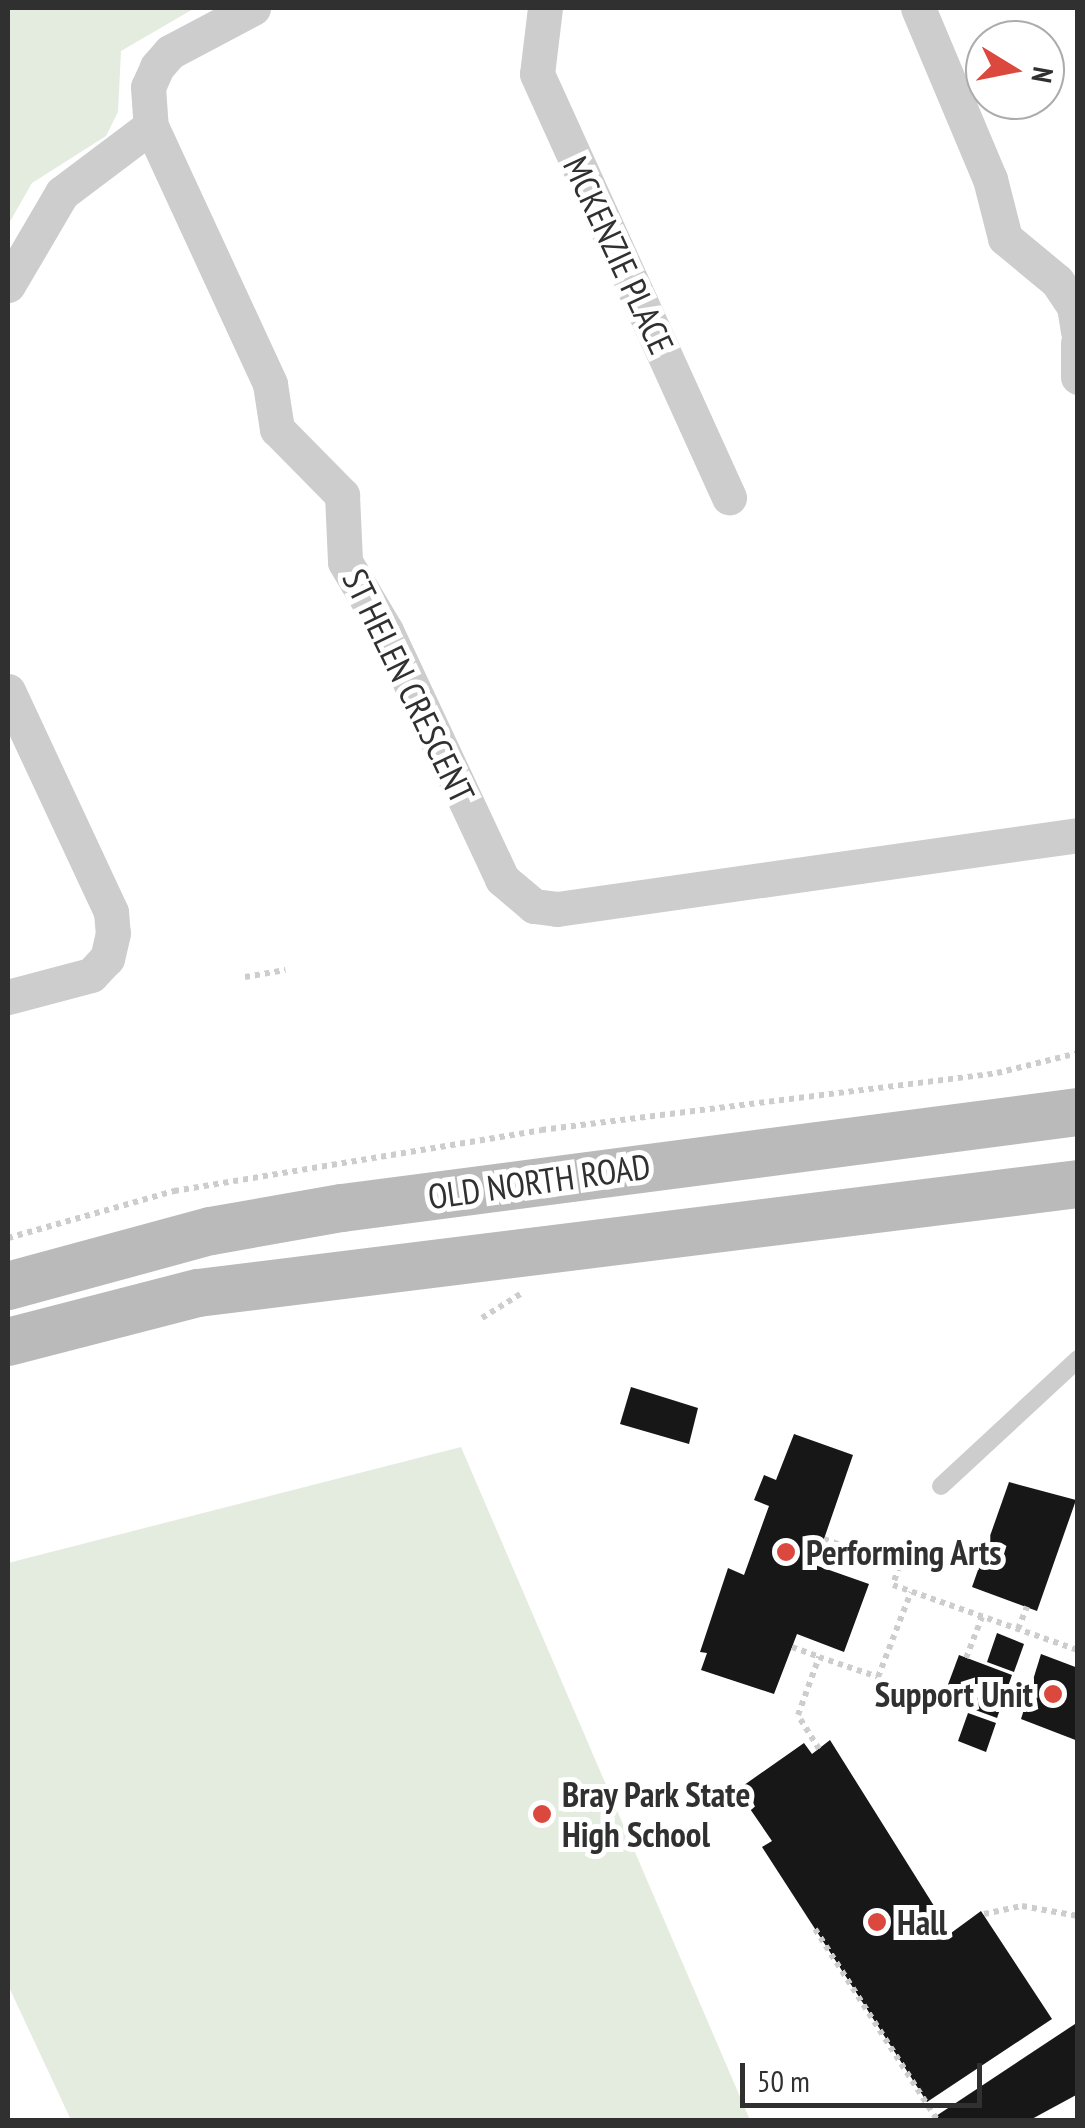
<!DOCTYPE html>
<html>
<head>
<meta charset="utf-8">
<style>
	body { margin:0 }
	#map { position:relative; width:1085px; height:2128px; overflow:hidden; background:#fff; font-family:"PT Sans Narrow",sans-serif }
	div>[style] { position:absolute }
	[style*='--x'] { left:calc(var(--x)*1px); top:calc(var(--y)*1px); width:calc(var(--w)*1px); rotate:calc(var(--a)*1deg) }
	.green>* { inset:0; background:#e4ecdf }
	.building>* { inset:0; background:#171717 }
	.path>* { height:6px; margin-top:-3px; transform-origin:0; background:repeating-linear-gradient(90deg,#cdcdcd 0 5px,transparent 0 10px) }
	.lane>* { height:18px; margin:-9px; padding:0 9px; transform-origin:9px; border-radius:9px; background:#cdcdcd }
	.street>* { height:35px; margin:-17.5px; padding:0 17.5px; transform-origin:17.5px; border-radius:17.5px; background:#cdcdcd }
	.secondary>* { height:48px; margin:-24px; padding:0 24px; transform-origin:24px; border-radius:24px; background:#bababa }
	.dots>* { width:28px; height:28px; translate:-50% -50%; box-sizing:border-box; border:5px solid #fff; border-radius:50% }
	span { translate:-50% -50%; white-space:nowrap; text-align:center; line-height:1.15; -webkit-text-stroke:10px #fff; paint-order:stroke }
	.street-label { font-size:35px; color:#303030 }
	.poi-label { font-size:35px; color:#303030; font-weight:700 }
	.left { translate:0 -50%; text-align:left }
	.right { translate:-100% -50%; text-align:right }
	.frame { position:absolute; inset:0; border:10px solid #303030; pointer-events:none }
	.north { position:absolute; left:965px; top:20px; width:100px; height:100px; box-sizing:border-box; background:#fff; border:2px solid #acacac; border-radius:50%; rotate:100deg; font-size:28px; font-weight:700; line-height:40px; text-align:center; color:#303030 }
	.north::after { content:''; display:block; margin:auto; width:35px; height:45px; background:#db483e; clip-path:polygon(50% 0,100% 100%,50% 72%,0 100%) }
	.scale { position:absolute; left:740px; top:2063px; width:242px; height:45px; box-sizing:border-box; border:5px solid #303030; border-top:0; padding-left:12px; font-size:30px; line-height:35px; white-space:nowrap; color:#303030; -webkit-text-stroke:8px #fff; paint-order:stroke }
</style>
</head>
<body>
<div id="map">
	<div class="green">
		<div style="clip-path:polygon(8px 8px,195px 8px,121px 51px,118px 112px,106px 136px,32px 183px,8px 225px)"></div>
		<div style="clip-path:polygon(461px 1447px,750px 2120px,71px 2120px,8px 1985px,8px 1563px)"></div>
	</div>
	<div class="building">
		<div style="clip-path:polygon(631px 1387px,698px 1408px,689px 1444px,620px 1424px)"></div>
		<div style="clip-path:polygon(794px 1434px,853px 1455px,815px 1565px,869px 1584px,844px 1652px,797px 1634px,774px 1694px,701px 1670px,707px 1653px,700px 1652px,728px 1568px,744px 1575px,769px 1506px,754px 1500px,764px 1475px,776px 1480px)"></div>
		<div style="clip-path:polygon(1009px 1482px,1076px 1500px,1037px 1611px,972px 1587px)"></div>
		<div style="clip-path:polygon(997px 1633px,1024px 1644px,1014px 1672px,987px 1662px)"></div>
		<div style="clip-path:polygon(1041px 1654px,1078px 1668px,1078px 1741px,1021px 1719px)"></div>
		<div style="clip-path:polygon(959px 1655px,1012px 1675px,997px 1718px,943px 1698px)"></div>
		<div style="clip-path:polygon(968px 1713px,996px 1723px,986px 1752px,958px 1741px)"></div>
		<div style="clip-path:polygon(830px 1740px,951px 1933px,981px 1911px,1052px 2019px,927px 2102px,762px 1847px,772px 1841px,737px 1790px,804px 1743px,812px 1754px)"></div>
		<div style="clip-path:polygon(1078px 2022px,1078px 2094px,1030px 2120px,930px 2120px)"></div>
	</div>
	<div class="path">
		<div style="--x:245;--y:977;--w:41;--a:-9.9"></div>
		<div style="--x:8;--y:1238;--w:173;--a:-15.8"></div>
		<div style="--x:174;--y:1191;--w:372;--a:-9.4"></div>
		<div style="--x:541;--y:1130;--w:460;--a:-7.1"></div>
		<div style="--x:997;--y:1073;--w:83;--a:-13.9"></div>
		<div style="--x:482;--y:1318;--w:47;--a:-32"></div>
		<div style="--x:824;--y:1539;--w:80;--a:19.8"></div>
		<div style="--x:899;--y:1566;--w:20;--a:108"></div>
		<div style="--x:893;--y:1585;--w:196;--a:19.4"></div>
		<div style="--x:1018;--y:1629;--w:24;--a:-68"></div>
		<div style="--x:792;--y:1647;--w:29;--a:20"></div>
		<div style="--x:966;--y:1658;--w:44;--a:-68.7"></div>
		<div style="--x:819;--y:1749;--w:40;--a:-122"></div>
		<div style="--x:798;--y:1715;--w:62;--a:-70.1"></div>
		<div style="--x:819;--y:1657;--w:62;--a:18.7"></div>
		<div style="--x:878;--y:1677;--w:91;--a:-68.8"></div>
		<div style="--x:984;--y:1914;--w:39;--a:-12"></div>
		<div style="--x:1022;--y:1906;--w:57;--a:10.1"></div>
		<div style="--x:815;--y:1929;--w:227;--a:57.4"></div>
	</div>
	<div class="lane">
		<div style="--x:941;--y:1486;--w:187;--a:-42.8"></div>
	</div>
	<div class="street">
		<div style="--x:253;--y:8;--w:94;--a:152.1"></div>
		<div style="--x:170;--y:52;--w:20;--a:131"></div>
		<div style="--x:157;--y:67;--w:22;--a:114"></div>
		<div style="--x:148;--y:87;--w:39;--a:86"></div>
		<div style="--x:151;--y:126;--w:284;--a:65.2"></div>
		<div style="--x:270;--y:384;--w:46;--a:81.2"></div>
		<div style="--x:277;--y:429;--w:93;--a:45.4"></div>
		<div style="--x:342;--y:495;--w:67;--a:87.4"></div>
		<div style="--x:345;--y:562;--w:80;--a:59.3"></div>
		<div style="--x:386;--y:631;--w:274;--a:64.9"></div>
		<div style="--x:502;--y:879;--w:42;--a:40.2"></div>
		<div style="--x:534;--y:906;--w:23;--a:7"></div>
		<div style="--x:557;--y:909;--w:526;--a:-8.08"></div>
		<div style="--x:545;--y:8;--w:66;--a:96.9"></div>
		<div style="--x:537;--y:74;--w:465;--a:65.6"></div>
		<div style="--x:918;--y:8;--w:186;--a:67.2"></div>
		<div style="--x:990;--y:179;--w:61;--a:75.7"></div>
		<div style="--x:1005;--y:238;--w:67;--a:39.6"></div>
		<div style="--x:1057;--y:281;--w:30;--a:56"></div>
		<div style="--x:1074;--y:306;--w:26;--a:81"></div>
		<div style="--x:8;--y:285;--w:107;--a:-59.6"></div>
		<div style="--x:62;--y:193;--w:111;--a:-37"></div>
		<div style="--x:1078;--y:343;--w:34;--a:90"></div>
		<div style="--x:8;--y:691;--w:244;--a:65"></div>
		<div style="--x:111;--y:912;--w:21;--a:85"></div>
		<div style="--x:113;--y:933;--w:26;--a:103"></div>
		<div style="--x:107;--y:958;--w:23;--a:133"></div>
		<div style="--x:91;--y:975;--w:86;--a:165.2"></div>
	</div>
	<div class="secondary">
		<div style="--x:8;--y:1286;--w:210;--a:-15.2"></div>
		<div style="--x:211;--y:1231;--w:133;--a:-10"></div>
		<div style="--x:342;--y:1208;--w:742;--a:-7.43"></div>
		<div style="--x:8;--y:1342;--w:196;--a:-14.5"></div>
		<div style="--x:198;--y:1293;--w:887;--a:-7.06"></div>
	</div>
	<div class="dots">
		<div style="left:786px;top:1552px;background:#db483e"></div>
		<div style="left:1053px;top:1694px;background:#db483e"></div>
		<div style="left:542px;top:1814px;background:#db483e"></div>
		<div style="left:877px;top:1922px;background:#db483e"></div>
	</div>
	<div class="street-label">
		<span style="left:619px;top:255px;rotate:65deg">MCKENZIE PLACE</span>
		<span style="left:409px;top:686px;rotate:64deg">ST HELEN CRESCENT</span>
		<span style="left:539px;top:1181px;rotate:-8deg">OLD NORTH ROAD</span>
	</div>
	<div class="poi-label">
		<span class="left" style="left:806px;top:1552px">Performing Arts</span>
		<span class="right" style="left:1033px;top:1694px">Support Unit</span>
		<span class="left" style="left:562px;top:1814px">Bray Park State<br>High School</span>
		<span class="left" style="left:897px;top:1922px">Hall</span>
	</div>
	<div class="frame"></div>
	<div class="north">N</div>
	<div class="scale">50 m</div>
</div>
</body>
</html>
